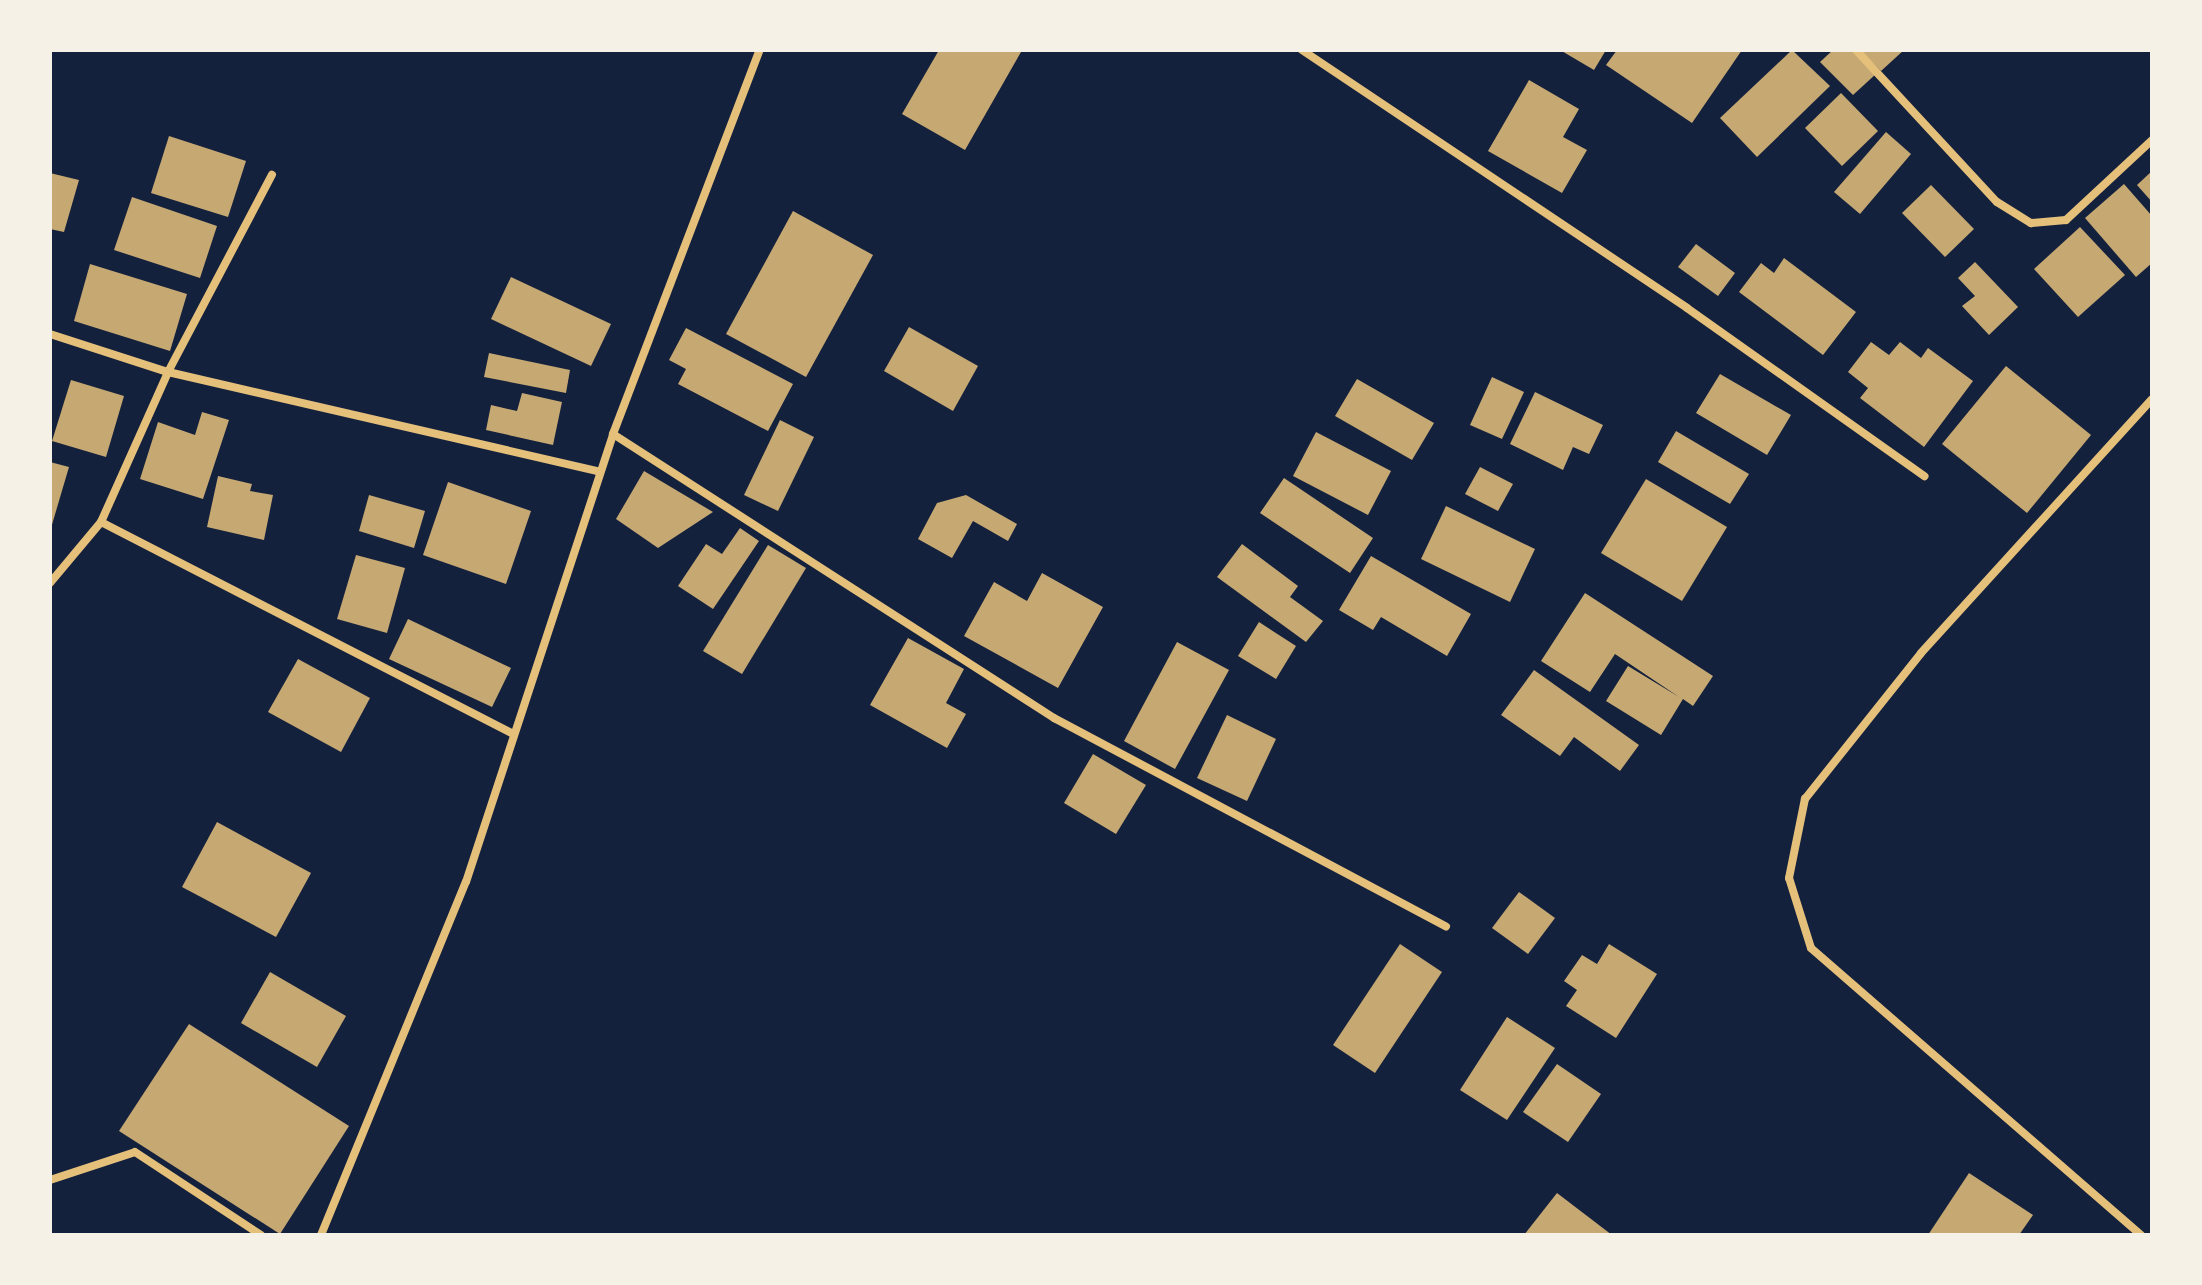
<!DOCTYPE html>
<html>
<head>
<meta charset="utf-8">
<style>
	body { margin:0 }
	#map { position:relative; width:2202px; height:1285px; overflow:hidden; background:#14213d; font-family:"Work Sans",sans-serif }
	div>[style] { position:absolute }
	[style*='--x'] { left:calc(var(--x)*1px); top:calc(var(--y)*1px); width:calc(var(--w)*1px); rotate:calc(var(--a)*1deg) }
	.building>* { inset:0; background:#c6a872 }
	.minor>* { height:8px; margin:-4px; padding:0 4px; transform-origin:4px; border-radius:4px; background:#e5c07b }
	span { translate:-50% -50%; white-space:nowrap; text-align:center; line-height:1.15; -webkit-text-stroke:6px #f6f1e7; paint-order:stroke }
	.frame { position:absolute; inset:0; border:52px solid #f6f1e7; pointer-events:none }
</style>
</head>
<body>
<div id="map">
	<div class="building">
		<div style="clip-path:polygon(939px 50px,1021px 52px,965px 150px,902px 114px)"></div>
		<div style="clip-path:polygon(1560px 50px,1606px 50px,1594px 70px)"></div>
		<div style="clip-path:polygon(1617px 50px,1742px 50px,1692px 123px,1606px 65px)"></div>
		<div style="clip-path:polygon(1792px 50px,1830px 86px,1757px 157px,1720px 118px)"></div>
		<div style="clip-path:polygon(1833px 50px,1853px 50px,1877px 73px,1853px 95px,1820px 62px)"></div>
		<div style="clip-path:polygon(1860px 50px,1904px 50px,1881px 71px)"></div>
		<div style="clip-path:polygon(1529px 80px,1579px 109px,1563px 137px,1587px 150px,1562px 193px,1488px 151px)"></div>
		<div style="clip-path:polygon(1841px 93px,1878px 131px,1842px 166px,1805px 128px)"></div>
		<div style="clip-path:polygon(1886px 132px,1911px 154px,1860px 214px,1834px 192px)"></div>
		<div style="clip-path:polygon(169px 136px,246px 161px,228px 217px,151px 193px)"></div>
		<div style="clip-path:polygon(2152px 171px,2152px 202px,2137px 185px)"></div>
		<div style="clip-path:polygon(50px 173px,79px 180px,64px 232px,50px 229px)"></div>
		<div style="clip-path:polygon(2124px 184px,2152px 216px,2152px 263px,2136px 277px,2085px 218px)"></div>
		<div style="clip-path:polygon(1931px 185px,1974px 229px,1945px 257px,1902px 213px)"></div>
		<div style="clip-path:polygon(132px 197px,217px 226px,200px 278px,114px 250px)"></div>
		<div style="clip-path:polygon(793px 211px,873px 255px,806px 377px,726px 334px)"></div>
		<div style="clip-path:polygon(2080px 227px,2125px 275px,2078px 317px,2034px 269px)"></div>
		<div style="clip-path:polygon(1696px 244px,1735px 273px,1718px 296px,1678px 267px)"></div>
		<div style="clip-path:polygon(1784px 258px,1856px 312px,1823px 355px,1739px 292px,1761px 263px,1774px 273px)"></div>
		<div style="clip-path:polygon(1975px 262px,2018px 307px,1989px 335px,1962px 306px,1975px 296px,1958px 278px)"></div>
		<div style="clip-path:polygon(90px 264px,187px 294px,170px 351px,74px 321px)"></div>
		<div style="clip-path:polygon(511px 277px,611px 324px,591px 366px,491px 319px)"></div>
		<div style="clip-path:polygon(909px 327px,978px 366px,953px 411px,884px 371px)"></div>
		<div style="clip-path:polygon(686px 328px,793px 384px,768px 431px,678px 384px,686px 369px,669px 360px)"></div>
		<div style="clip-path:polygon(1871px 342px,1889px 355px,1900px 342px,1921px 358px,1928px 348px,1973px 381px,1924px 447px,1860px 398px,1868px 388px,1848px 372px)"></div>
		<div style="clip-path:polygon(489px 353px,570px 370px,566px 393px,484px 377px)"></div>
		<div style="clip-path:polygon(2006px 366px,2091px 435px,2027px 513px,1942px 444px)"></div>
		<div style="clip-path:polygon(1720px 374px,1791px 415px,1767px 455px,1696px 413px)"></div>
		<div style="clip-path:polygon(1492px 377px,1524px 392px,1502px 439px,1470px 425px)"></div>
		<div style="clip-path:polygon(1357px 379px,1434px 423px,1412px 460px,1335px 416px)"></div>
		<div style="clip-path:polygon(71px 380px,124px 396px,106px 457px,52px 441px)"></div>
		<div style="clip-path:polygon(1535px 392px,1603px 425px,1589px 454px,1573px 447px,1563px 470px,1510px 444px)"></div>
		<div style="clip-path:polygon(522px 393px,562px 402px,553px 445px,486px 430px,491px 405px,517px 411px)"></div>
		<div style="clip-path:polygon(202px 412px,229px 420px,203px 499px,140px 479px,158px 422px,195px 435px)"></div>
		<div style="clip-path:polygon(780px 420px,814px 437px,778px 511px,744px 495px)"></div>
		<div style="clip-path:polygon(1676px 431px,1749px 474px,1730px 504px,1658px 462px)"></div>
		<div style="clip-path:polygon(1316px 432px,1391px 471px,1368px 515px,1293px 476px)"></div>
		<div style="clip-path:polygon(50px 462px,69px 467px,51px 528px,50px 528px)"></div>
		<div style="clip-path:polygon(1480px 467px,1513px 484px,1498px 511px,1465px 494px)"></div>
		<div style="clip-path:polygon(644px 471px,713px 512px,658px 548px,616px 519px)"></div>
		<div style="clip-path:polygon(218px 476px,252px 484px,250px 491px,273px 495px,264px 540px,207px 527px)"></div>
		<div style="clip-path:polygon(1284px 478px,1373px 538px,1350px 573px,1260px 513px)"></div>
		<div style="clip-path:polygon(1646px 479px,1727px 527px,1682px 601px,1601px 553px)"></div>
		<div style="clip-path:polygon(448px 482px,531px 511px,506px 584px,423px 555px)"></div>
		<div style="clip-path:polygon(369px 495px,425px 511px,414px 548px,359px 531px)"></div>
		<div style="clip-path:polygon(966px 495px,1017px 524px,1008px 541px,973px 521px,952px 558px,918px 539px,937px 503px)"></div>
		<div style="clip-path:polygon(1446px 506px,1535px 549px,1510px 602px,1421px 559px)"></div>
		<div style="clip-path:polygon(740px 528px,759px 541px,713px 609px,678px 586px,706px 544px,722px 554px)"></div>
		<div style="clip-path:polygon(1242px 544px,1298px 586px,1290px 597px,1323px 621px,1306px 642px,1217px 577px)"></div>
		<div style="clip-path:polygon(768px 545px,806px 568px,742px 674px,703px 651px)"></div>
		<div style="clip-path:polygon(356px 555px,405px 568px,387px 633px,337px 619px)"></div>
		<div style="clip-path:polygon(1371px 556px,1471px 614px,1447px 656px,1381px 617px,1373px 630px,1339px 610px)"></div>
		<div style="clip-path:polygon(1042px 573px,1103px 607px,1058px 688px,964px 636px,994px 582px,1027px 601px)"></div>
		<div style="clip-path:polygon(1585px 593px,1713px 676px,1693px 706px,1683px 699px,1661px 735px,1606px 701px,1628px 666px,1679px 697px,1615px 654px,1590px 692px,1541px 661px)"></div>
		<div style="clip-path:polygon(408px 619px,511px 668px,492px 707px,389px 659px)"></div>
		<div style="clip-path:polygon(1259px 622px,1296px 646px,1276px 679px,1238px 656px)"></div>
		<div style="clip-path:polygon(908px 638px,964px 669px,946px 703px,966px 714px,947px 748px,870px 705px)"></div>
		<div style="clip-path:polygon(1177px 642px,1229px 670px,1175px 769px,1124px 741px)"></div>
		<div style="clip-path:polygon(298px 659px,370px 698px,341px 752px,268px 712px)"></div>
		<div style="clip-path:polygon(1534px 670px,1639px 745px,1620px 771px,1574px 737px,1560px 756px,1501px 715px)"></div>
		<div style="clip-path:polygon(1227px 715px,1276px 739px,1247px 801px,1197px 778px)"></div>
		<div style="clip-path:polygon(1093px 754px,1146px 785px,1116px 834px,1064px 803px)"></div>
		<div style="clip-path:polygon(217px 822px,311px 873px,276px 937px,182px 887px)"></div>
		<div style="clip-path:polygon(1519px 892px,1555px 918px,1528px 954px,1492px 928px)"></div>
		<div style="clip-path:polygon(1400px 944px,1442px 972px,1375px 1073px,1333px 1045px)"></div>
		<div style="clip-path:polygon(1609px 944px,1657px 974px,1616px 1038px,1566px 1006px,1577px 990px,1564px 981px,1582px 955px,1597px 964px)"></div>
		<div style="clip-path:polygon(270px 972px,346px 1016px,317px 1067px,241px 1023px)"></div>
		<div style="clip-path:polygon(1507px 1017px,1555px 1048px,1507px 1120px,1460px 1090px)"></div>
		<div style="clip-path:polygon(189px 1024px,349px 1126px,280px 1234px,119px 1131px)"></div>
		<div style="clip-path:polygon(1557px 1064px,1601px 1094px,1568px 1142px,1523px 1112px)"></div>
		<div style="clip-path:polygon(1969px 1173px,2033px 1215px,2019px 1235px,1928px 1235px)"></div>
		<div style="clip-path:polygon(1557px 1193px,1612px 1235px,1524px 1235px)"></div>
	</div>
	<div class="minor">
		<div style="--x:1302;--y:50;--w:463;--a:33.8"></div>
		<div style="--x:1687;--y:308;--w:291;--a:35.3"></div>
		<div style="--x:1856;--y:50;--w:207;--a:47.2"></div>
		<div style="--x:1997;--y:202;--w:40;--a:32"></div>
		<div style="--x:2031;--y:223;--w:35;--a:-5"></div>
		<div style="--x:2066;--y:220;--w:117;--a:-42.9"></div>
		<div style="--x:50;--y:334;--w:124;--a:17.9"></div>
		<div style="--x:168;--y:372;--w:443;--a:13"></div>
		<div style="--x:613;--y:434;--w:525;--a:32.78"></div>
		<div style="--x:1054;--y:718;--w:444;--a:28"></div>
		<div style="--x:101;--y:522;--w:464;--a:27.2"></div>
		<div style="--x:50;--y:583;--w:80;--a:-50.1"></div>
		<div style="--x:101;--y:522;--w:164;--a:-65.9"></div>
		<div style="--x:168;--y:372;--w:223;--a:-62.2"></div>
		<div style="--x:50;--y:1180;--w:89;--a:-18.2"></div>
		<div style="--x:135;--y:1152;--w:151;--a:33.4"></div>
		<div style="--x:321;--y:1235;--w:382;--a:-67.7"></div>
		<div style="--x:466;--y:882;--w:472;--a:-71.8"></div>
		<div style="--x:613;--y:434;--w:411;--a:-69.1"></div>
		<div style="--x:2141;--y:1235;--w:437;--a:-139"></div>
		<div style="--x:1811;--y:948;--w:73;--a:-107.4"></div>
		<div style="--x:1789;--y:878;--w:81;--a:-78.6"></div>
		<div style="--x:1805;--y:799;--w:186;--a:-51.5"></div>
		<div style="--x:1921;--y:653;--w:343;--a:-47.7"></div>
	</div>
	<div class="frame"></div>
</div>
</body>
</html>
